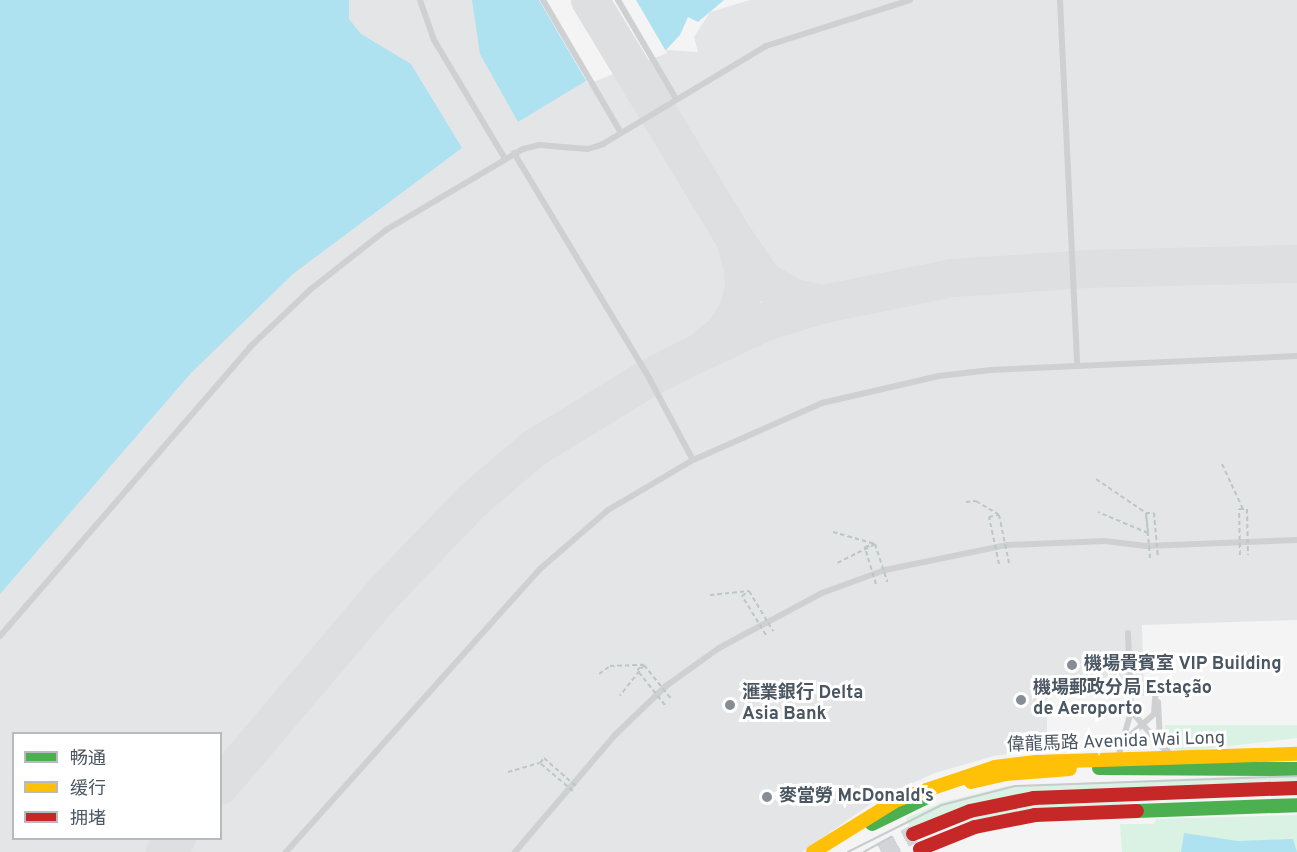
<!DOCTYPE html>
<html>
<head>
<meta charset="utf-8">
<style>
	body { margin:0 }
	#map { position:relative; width:1297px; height:852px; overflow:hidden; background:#f4f4f4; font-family:Overpass,"Noto Sans SC",sans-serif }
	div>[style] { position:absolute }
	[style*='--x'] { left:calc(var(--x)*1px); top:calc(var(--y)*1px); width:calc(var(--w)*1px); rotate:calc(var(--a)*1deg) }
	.airport>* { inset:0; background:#e4e5e7 }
	.green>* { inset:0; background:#d9f2e3 }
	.water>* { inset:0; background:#aee2f0 }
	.pier>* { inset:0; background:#f4f4f4 }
	.taxiway>* { height:38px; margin:-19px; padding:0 19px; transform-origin:19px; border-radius:19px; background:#dedfe0 }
	.primary-tunnel>* { height:18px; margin-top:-9px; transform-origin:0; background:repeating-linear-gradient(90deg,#d2d4d7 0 18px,transparent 0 27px) }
	.path>* { height:2px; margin-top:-1px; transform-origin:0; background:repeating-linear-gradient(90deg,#bcc7c4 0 4.5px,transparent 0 7.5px) }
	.lane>* { height:6px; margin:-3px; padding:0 3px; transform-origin:3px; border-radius:3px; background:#ced0d2 }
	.fast>* { height:14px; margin:-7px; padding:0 7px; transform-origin:7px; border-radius:7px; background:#4caf50 }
	.slow>* { height:14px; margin:-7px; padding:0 7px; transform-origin:7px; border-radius:7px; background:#ffc107 }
	.jam>* { height:14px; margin:-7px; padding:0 7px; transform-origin:7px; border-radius:7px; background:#c62828 }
	.tram>* { height:1.5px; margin:-0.75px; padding:0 0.75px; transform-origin:0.75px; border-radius:0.75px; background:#c9cacc }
	.path-bridge>* { height:2px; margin-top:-1px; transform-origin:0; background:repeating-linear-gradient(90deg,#bcc7c4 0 4.5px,transparent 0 7.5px) }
	.slow-bridge>* { height:14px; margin:-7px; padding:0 7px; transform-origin:7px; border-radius:7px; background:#ffc107 }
	.dots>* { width:16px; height:16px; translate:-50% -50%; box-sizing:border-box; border:3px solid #fff; border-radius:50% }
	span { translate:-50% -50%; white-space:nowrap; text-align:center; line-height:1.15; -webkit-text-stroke:6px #fff; paint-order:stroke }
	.poi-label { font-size:18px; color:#4a5661; font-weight:700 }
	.left { translate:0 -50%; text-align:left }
	.street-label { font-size:18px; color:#4a5661 }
	.legend { position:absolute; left:12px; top:732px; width:210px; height:108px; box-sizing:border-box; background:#fff; border:2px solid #b7bbc0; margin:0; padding:8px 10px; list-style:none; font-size:18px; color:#4a5661 }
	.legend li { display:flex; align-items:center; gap:12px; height:30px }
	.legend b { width:30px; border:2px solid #b7bbc0 }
</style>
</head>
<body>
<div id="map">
	<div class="airport">
		<div style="clip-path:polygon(evenodd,0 0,636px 0,666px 50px,698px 52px,694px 37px,710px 12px,750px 0,1297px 0,1297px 620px,1142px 625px,1144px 696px,1047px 695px,1047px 749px,994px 756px,935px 773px,879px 798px,802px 852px,0 852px,0 0,14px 734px,220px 734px,220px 838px,14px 838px,14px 734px)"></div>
	</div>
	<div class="green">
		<div style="clip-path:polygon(1165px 725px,1297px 725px,1297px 738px,1189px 751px,1174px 749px,1165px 737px)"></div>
		<div style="clip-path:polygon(1297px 774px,1297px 784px,910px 828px,906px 818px,943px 802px,1008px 786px)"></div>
		<div style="clip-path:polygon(1297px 815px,1297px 852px,1122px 852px,1120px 824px,1154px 824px,1156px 819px)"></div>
	</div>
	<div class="water">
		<div style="clip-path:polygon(0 0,349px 0,349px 19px,361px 34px,411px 64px,462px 148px,294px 273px,191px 373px,0 594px)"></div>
		<div style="clip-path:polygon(472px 0,724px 0,698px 22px,688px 17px,680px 35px,666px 50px,589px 79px,518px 122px,480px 54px)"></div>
		<div style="clip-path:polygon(1184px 833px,1238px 841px,1293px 839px,1297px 852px,1181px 852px)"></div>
	</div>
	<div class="pier">
		<div style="clip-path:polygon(539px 0,636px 0,667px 53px,588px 84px)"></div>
	</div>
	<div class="taxiway">
		<div style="--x:590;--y:0;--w:280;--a:58.8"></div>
		<div style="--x:710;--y:344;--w:18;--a:-38"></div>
		<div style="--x:724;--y:333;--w:26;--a:-58"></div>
		<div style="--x:738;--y:311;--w:24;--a:-75"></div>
		<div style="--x:744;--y:288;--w:19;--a:-93"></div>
		<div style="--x:743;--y:269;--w:31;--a:-105"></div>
		<div style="--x:735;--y:239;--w:51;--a:55.4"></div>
		<div style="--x:764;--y:281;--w:35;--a:29"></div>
		<div style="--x:795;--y:298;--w:30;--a:12"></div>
		<div style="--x:220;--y:786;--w:249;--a:-49.7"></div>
		<div style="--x:381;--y:596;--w:130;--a:-46.2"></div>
		<div style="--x:471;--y:502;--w:82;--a:-40.5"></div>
		<div style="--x:533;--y:449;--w:136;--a:-31.5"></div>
		<div style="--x:649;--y:378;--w:54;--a:-26.6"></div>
		<div style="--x:697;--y:354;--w:78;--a:-24.9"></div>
		<div style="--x:768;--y:321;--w:59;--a:-16.9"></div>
		<div style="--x:824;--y:304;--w:132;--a:-11.4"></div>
		<div style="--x:953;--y:278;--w:135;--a:-3.8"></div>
		<div style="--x:1088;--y:269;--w:209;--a:-1.4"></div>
		<div style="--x:165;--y:852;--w:18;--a:-49"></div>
	</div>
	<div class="primary-tunnel">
		<div style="--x:881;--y:852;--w:37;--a:-29"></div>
	</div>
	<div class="path">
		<div style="--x:1222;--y:464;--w:50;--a:65"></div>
		<div style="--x:1096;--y:479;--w:60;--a:34.2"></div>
		<div style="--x:1146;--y:513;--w:20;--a:84"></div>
		<div style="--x:1148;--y:533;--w:54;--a:-157.2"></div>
		<div style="--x:966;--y:502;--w:10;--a:-6"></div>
		<div style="--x:976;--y:501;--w:27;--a:31"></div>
		<div style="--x:833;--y:532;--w:44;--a:15.9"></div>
		<div style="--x:875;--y:544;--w:42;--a:153.4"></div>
		<div style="--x:710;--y:595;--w:39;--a:-6"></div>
		<div style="--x:599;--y:674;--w:14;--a:-36"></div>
		<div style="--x:610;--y:666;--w:34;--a:-2"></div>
		<div style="--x:644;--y:665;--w:39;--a:128"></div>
		<div style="--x:508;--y:772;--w:33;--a:-16"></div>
	</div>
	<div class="lane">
		<div style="--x:420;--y:0;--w:42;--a:70.7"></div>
		<div style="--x:434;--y:40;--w:136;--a:59.1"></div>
		<div style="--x:543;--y:0;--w:154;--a:59.6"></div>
		<div style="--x:618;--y:0;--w:115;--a:59.6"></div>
		<div style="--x:1060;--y:0;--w:366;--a:87.3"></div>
		<div style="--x:514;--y:153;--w:262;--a:59"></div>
		<div style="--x:649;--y:378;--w:93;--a:61.8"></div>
		<div style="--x:0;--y:636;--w:382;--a:-49.1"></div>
		<div style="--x:250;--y:347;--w:84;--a:-43.6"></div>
		<div style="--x:311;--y:289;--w:95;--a:-38.2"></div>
		<div style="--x:386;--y:230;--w:159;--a:-30.6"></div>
		<div style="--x:523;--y:149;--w:16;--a:-14"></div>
		<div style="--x:539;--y:145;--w:49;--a:4.7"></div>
		<div style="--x:588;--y:149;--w:16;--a:-18"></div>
		<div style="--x:603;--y:144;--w:190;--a:-31"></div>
		<div style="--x:766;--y:46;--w:151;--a:-17.7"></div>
		<div style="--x:1158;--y:702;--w:35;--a:87"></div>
		<div style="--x:1160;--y:737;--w:21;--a:61"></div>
		<div style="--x:1131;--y:711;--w:49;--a:49.1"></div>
		<div style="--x:1122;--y:743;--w:33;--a:-74"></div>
		<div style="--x:1131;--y:711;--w:78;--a:-92.2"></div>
		<div style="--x:1118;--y:758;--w:16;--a:-75"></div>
		<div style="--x:1122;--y:743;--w:43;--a:-42.2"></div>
		<div style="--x:1154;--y:714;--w:27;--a:-86"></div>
		<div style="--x:286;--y:852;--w:380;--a:-48.1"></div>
		<div style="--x:540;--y:569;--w:90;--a:-40.9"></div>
		<div style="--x:608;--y:510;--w:99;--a:-30.5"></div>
		<div style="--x:693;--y:460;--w:141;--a:-23.8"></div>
		<div style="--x:822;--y:403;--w:120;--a:-13"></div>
		<div style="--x:939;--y:376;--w:52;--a:-6.6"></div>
		<div style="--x:991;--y:370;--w:306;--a:-2.6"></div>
		<div style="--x:515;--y:852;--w:154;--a:-49.5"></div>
		<div style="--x:615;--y:735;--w:71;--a:-43.9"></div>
		<div style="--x:666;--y:686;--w:65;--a:-35.6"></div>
		<div style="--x:719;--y:648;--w:117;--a:-28.1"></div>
		<div style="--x:822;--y:593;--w:67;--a:-20.1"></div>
		<div style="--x:885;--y:570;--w:125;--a:-11.6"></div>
		<div style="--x:1007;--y:545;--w:98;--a:-2.3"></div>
		<div style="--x:1105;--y:541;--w:41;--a:7"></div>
		<div style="--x:1146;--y:546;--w:151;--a:-2.3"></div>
	</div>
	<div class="fast">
		<div style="--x:1099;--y:768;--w:198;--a:0.3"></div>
		<div style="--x:1137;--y:811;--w:160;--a:-2.1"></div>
		<div style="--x:872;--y:824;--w:61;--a:-26.1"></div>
	</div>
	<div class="slow">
		<div style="--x:1264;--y:755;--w:33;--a:-2"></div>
		<div style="--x:971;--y:782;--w:35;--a:-13"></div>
		<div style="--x:1005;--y:774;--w:65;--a:-4.4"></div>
	</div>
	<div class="jam">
		<div style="--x:913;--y:834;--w:61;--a:-22"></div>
		<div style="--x:970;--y:811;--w:65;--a:-11.5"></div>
		<div style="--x:1034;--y:798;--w:263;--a:-2.2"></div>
		<div style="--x:920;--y:849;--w:59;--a:-21.8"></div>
		<div style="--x:975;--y:827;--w:61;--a:-11.3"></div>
		<div style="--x:1035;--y:815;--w:102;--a:-2.2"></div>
	</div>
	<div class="tram">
		<div style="--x:848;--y:852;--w:105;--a:-26.6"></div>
		<div style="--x:942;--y:805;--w:75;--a:-14.6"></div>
		<div style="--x:1015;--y:786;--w:282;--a:-2"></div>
		<div style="--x:864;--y:852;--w:31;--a:-29"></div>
	</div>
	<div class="path-bridge">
		<div style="--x:1240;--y:555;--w:46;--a:-91.2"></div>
		<div style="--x:1239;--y:509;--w:8;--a:0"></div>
		<div style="--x:1247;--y:509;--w:46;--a:88.8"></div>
		<div style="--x:1150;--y:558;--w:45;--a:-95.1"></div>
		<div style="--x:1146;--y:513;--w:8;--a:0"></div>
		<div style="--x:1154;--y:513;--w:45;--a:84.9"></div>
		<div style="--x:999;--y:564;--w:48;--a:-102"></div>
		<div style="--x:989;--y:517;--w:10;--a:-11"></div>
		<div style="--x:999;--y:515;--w:49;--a:78.2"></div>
		<div style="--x:876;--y:584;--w:39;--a:-107"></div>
		<div style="--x:865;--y:547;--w:10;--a:-17"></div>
		<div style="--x:875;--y:544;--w:40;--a:72"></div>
		<div style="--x:766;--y:635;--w:46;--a:-121.6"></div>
		<div style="--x:742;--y:596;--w:9;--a:-36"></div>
		<div style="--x:749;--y:591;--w:47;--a:59"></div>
		<div style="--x:665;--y:705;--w:45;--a:-128.7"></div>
		<div style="--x:637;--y:670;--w:9;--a:-36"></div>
		<div style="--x:644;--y:665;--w:45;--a:51.3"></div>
		<div style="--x:573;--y:791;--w:43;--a:-139.7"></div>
		<div style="--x:540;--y:763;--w:6;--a:-51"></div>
		<div style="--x:544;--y:758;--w:45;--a:41.4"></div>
	</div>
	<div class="slow-bridge">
		<div style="--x:813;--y:852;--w:99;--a:-31.8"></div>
		<div style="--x:897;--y:800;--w:103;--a:-18.6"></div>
		<div style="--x:995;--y:767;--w:41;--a:-7"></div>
		<div style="--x:1036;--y:762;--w:228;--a:-1.8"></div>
	</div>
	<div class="dots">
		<div style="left:1072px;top:665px;background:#868d94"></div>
		<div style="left:1021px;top:700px;background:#868d94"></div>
		<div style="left:730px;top:705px;background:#868d94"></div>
		<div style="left:767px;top:797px;background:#868d94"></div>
	</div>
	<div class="poi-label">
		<span class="left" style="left:1084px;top:665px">機場貴賓室 VIP Building</span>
		<span class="left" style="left:1033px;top:700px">機場郵政分局 Estação<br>de Aeroporto</span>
		<span class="left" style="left:742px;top:705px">滙業銀行 Delta<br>Asia Bank</span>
		<span class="left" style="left:779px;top:797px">麥當勞 McDonald's</span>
	</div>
	<div class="street-label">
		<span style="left:1116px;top:743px;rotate:-2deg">偉龍馬路 Avenida Wai Long</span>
	</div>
	<ul class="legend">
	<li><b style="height:8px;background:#4caf50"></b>畅通</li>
	<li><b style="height:8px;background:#ffc107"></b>缓行</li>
	<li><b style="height:8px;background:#c62828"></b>拥堵</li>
	</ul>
</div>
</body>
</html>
